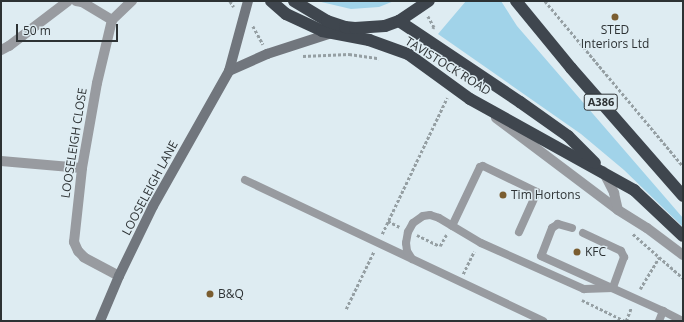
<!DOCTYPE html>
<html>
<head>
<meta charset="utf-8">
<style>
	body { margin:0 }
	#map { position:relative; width:684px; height:322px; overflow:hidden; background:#deecf2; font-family:"Open Sans",sans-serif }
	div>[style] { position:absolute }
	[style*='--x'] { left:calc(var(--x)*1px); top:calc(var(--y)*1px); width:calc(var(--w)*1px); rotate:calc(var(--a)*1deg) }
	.green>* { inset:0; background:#a1d3e9 }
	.path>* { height:2.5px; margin-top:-1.25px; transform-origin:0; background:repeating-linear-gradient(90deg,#959fa3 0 3px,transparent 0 5px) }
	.lane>* { height:8px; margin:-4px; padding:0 4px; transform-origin:4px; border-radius:4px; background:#989ba0 }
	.street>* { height:10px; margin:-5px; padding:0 5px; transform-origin:5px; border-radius:5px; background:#989ba0 }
	.secondary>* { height:10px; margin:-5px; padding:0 5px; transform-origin:5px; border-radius:5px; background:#71767d }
	.highway>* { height:12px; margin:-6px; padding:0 6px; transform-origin:6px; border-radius:6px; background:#3f464e }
	.dots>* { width:11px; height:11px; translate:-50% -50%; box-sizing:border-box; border:2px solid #deecf2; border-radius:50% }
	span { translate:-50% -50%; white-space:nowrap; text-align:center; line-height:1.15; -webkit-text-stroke:3px #deecf2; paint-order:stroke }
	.shield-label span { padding:1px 3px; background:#deecf2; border:1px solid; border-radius:3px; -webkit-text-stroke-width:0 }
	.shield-label { font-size:11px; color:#2d3234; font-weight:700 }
	.poi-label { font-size:12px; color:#2d3234 }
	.left { translate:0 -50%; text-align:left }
	.street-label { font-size:12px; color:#2d3234 }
	.frame { position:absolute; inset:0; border:2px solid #2d3234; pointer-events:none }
	.scale { position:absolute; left:16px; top:24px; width:102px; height:18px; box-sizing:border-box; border:2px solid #2d3234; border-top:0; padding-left:5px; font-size:12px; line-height:14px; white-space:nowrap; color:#2d3234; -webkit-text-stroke:3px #deecf2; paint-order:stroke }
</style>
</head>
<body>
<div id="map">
	<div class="green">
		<div style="clip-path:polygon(317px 1px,394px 1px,379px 7px,351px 9px)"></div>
		<div style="clip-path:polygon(466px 1px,501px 1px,517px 26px,683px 218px,683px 227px,624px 170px,581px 134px,438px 34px)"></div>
	</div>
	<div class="path">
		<div style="--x:230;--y:1;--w:7;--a:56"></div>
		<div style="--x:545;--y:1;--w:215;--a:50.1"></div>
		<div style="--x:428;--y:16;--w:13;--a:61"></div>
		<div style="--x:434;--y:27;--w:2;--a:117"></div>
		<div style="--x:253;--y:26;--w:21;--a:61"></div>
		<div style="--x:303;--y:56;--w:46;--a:-2.5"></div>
		<div style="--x:349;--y:54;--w:30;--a:8"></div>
		<div style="--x:388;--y:221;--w:13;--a:27"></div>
		<div style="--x:382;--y:234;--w:151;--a:-64.5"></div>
		<div style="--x:633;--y:234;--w:67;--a:41.3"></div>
		<div style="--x:417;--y:235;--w:25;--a:26"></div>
		<div style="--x:440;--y:246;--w:13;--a:-61"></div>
		<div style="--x:463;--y:274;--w:25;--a:-64"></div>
		<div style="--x:640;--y:289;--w:37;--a:-59"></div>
		<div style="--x:582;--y:300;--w:48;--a:26"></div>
		<div style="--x:346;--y:309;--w:64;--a:-64.2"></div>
		<div style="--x:626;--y:321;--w:14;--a:-69"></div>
	</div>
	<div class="lane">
		<div style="--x:245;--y:180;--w:330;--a:25.3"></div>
		<div style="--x:452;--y:226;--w:65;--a:-64.6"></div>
		<div style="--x:480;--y:167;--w:3;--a:-18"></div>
		<div style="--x:483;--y:166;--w:60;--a:25.7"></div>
		<div style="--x:537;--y:192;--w:44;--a:114.2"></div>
		<div style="--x:572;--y:228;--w:15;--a:-164"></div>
		<div style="--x:558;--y:224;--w:7;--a:146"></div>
		<div style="--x:552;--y:228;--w:30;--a:111"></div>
		<div style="--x:541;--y:256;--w:134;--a:24.3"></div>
		<div style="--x:583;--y:233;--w:42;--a:25.3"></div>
		<div style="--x:621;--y:251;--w:7;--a:63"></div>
		<div style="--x:624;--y:257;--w:33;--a:110"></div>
		<div style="--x:412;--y:259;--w:9;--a:-122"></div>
		<div style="--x:407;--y:251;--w:8;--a:-97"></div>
		<div style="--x:406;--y:243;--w:11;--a:-80"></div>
		<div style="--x:408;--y:232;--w:10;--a:-61"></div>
		<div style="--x:413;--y:223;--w:12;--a:-35"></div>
		<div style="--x:423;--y:216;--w:7;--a:-8"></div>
		<div style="--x:430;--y:215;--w:9;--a:18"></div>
		<div style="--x:439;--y:218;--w:49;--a:30.8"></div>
		<div style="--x:481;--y:243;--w:113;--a:24.1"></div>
		<div style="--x:584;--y:289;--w:29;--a:-2"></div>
		<div style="--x:659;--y:321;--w:11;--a:-68"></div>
		<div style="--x:663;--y:311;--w:22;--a:27"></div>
	</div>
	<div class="street">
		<div style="--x:76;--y:1;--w:6;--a:9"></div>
		<div style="--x:82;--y:2;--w:35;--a:31"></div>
		<div style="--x:1;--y:50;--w:9;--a:-27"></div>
		<div style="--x:9;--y:46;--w:74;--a:-37.3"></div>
		<div style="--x:496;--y:118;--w:153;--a:37"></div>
		<div style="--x:618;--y:210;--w:34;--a:32"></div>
		<div style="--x:647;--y:228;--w:45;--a:36.9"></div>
		<div style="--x:1;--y:161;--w:81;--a:4.9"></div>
		<div style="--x:603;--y:171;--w:25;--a:63"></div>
		<div style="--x:614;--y:193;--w:17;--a:77"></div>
		<div style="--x:119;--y:276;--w:40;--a:-152"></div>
		<div style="--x:84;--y:257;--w:8;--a:-135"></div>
		<div style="--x:78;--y:251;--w:10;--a:-114"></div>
		<div style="--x:74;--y:242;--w:74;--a:-83.8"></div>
		<div style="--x:82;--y:168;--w:86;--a:-80"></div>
		<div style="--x:97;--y:83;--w:65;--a:-76.6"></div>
		<div style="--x:112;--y:20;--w:28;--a:-44"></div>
	</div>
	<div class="secondary">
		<div style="--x:229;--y:71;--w:42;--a:-24.1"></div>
		<div style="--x:267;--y:54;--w:68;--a:-17.9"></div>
		<div style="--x:100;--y:321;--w:49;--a:-67.1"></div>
		<div style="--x:119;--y:276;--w:78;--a:-64.1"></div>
		<div style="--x:153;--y:206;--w:155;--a:-60.6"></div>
		<div style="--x:229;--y:71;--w:73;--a:-74.8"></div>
	</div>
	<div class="highway">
		<div style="--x:271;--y:1;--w:20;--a:41"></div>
		<div style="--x:286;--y:14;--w:40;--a:25"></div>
		<div style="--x:322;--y:31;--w:48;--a:10.8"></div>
		<div style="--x:369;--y:40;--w:41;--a:19.7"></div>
		<div style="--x:408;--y:54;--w:77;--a:36"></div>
		<div style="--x:470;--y:99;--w:188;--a:29"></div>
		<div style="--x:634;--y:190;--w:67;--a:43.2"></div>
		<div style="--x:294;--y:1;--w:39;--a:31"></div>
		<div style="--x:327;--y:21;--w:19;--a:18"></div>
		<div style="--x:345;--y:27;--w:10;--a:6"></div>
		<div style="--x:355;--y:28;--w:30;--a:-4"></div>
		<div style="--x:385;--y:26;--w:15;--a:-20"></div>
		<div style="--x:399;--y:21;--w:36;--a:-34"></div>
		<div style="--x:516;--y:1;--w:87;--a:50.6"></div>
		<div style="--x:571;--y:68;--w:170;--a:48.8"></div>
		<div style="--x:399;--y:21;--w:146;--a:33.8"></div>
		<div style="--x:520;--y:102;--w:59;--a:35.3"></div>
		<div style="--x:568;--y:136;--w:38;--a:45"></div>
	</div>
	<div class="dots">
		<div style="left:615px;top:17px;background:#7a5d30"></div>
		<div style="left:503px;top:195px;background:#7a5d30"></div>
		<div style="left:577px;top:252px;background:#7a5d30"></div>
		<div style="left:210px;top:294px;background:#7a5d30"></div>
	</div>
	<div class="shield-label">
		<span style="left:601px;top:102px">A386</span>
	</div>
	<div class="poi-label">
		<span style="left:615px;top:37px">STED<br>Interiors Ltd</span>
		<span class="left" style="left:511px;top:195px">Tim Hortons</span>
		<span class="left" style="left:585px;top:252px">KFC</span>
		<span class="left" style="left:218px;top:294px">B&amp;Q</span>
	</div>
	<div class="street-label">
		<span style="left:448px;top:66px;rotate:32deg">TAVISTOCK ROAD</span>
		<span style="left:74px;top:143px;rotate:-81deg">LOOSELEIGH CLOSE</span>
		<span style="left:150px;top:188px;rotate:-62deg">LOOSELEIGH LANE</span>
	</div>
	<div class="frame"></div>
	<div class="scale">50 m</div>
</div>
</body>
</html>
